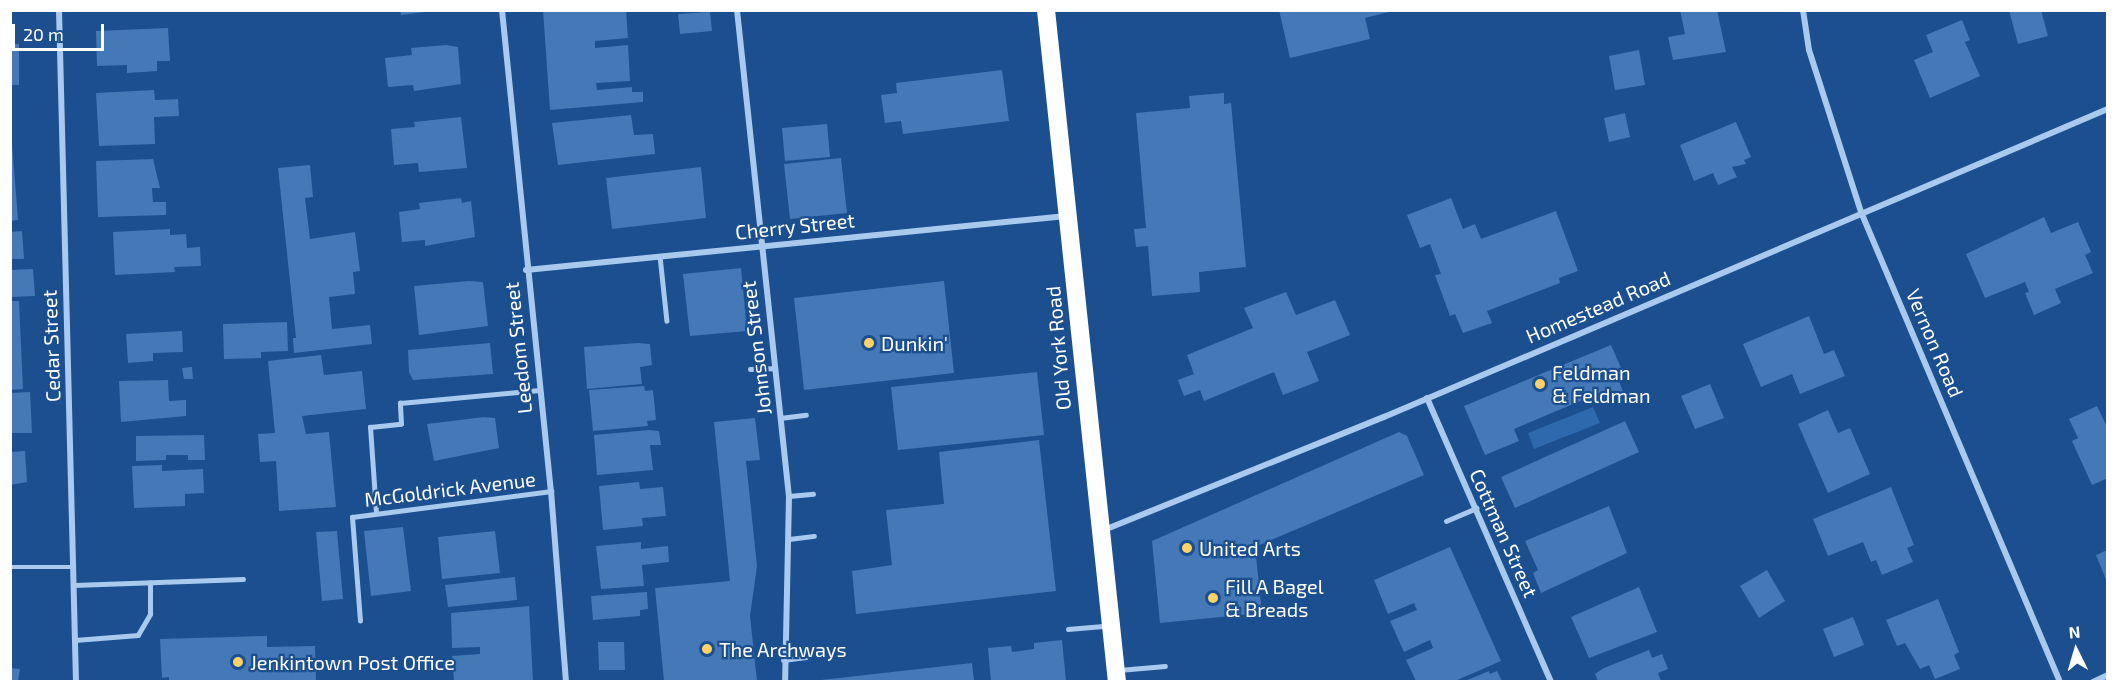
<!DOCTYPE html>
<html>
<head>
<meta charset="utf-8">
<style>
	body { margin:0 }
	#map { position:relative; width:2118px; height:692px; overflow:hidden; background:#1b4f8f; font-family:"Exo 2",sans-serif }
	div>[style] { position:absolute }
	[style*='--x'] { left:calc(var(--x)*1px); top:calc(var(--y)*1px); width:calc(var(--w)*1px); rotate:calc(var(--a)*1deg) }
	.green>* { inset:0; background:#2e69ad }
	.building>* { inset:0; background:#4478b7 }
	.lane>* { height:4.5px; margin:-2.25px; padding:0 2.25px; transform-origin:2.25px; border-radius:2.25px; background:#a9c9ee }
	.street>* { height:6px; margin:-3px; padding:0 3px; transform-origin:3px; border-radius:3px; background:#a9c9ee }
	.highway>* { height:18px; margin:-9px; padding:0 9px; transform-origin:9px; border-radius:9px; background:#fff }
	.dots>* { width:16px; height:16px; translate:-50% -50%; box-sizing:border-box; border:3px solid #1b4f8f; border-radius:50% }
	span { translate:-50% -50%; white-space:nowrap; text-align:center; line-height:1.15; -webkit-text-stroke:4.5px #1b4f8f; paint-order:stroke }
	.street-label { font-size:20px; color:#fff }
	.poi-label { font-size:20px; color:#fff }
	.left { translate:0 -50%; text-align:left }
	.frame { position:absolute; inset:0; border:12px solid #fff; pointer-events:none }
	.north { position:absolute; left:2046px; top:620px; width:60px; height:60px; -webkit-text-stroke:4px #1b4f8f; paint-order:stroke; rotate:355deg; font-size:16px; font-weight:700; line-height:24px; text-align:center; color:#fff }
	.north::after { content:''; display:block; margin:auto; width:21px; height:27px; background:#fff; clip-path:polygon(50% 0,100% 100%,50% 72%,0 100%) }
	.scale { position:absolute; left:12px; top:24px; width:92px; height:27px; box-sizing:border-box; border:3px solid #fff; border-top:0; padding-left:8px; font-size:18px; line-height:21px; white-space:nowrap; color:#fff; -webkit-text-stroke:4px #1b4f8f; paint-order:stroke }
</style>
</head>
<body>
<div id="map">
	<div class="green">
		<div style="clip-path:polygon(1593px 407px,1600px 423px,1534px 449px,1528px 433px)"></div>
	</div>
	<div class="building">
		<div style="clip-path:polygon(400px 10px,425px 10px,425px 12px,401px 15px)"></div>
		<div style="clip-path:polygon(543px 10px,626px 10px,628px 38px,595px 41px,595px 48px,628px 45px,630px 81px,596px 83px,597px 90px,632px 87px,632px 92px,643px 92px,643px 102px,550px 110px)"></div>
		<div style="clip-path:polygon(1279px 10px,1393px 10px,1393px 11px,1365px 18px,1370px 39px,1290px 58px)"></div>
		<div style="clip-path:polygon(1680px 10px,1717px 10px,1726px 52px,1673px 60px,1668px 37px,1685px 34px)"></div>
		<div style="clip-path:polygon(2009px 10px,2041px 10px,2048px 36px,2018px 44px)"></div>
		<div style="clip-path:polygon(710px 12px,712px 31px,680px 34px,678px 14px)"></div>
		<div style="clip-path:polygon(1962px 20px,1970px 40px,1965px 42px,1980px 76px,1930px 98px,1914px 60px,1933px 52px,1926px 35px)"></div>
		<div style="clip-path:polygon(168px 28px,170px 61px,157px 61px,157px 71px,127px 73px,127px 65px,97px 66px,96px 31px)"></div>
		<div style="clip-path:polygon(10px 44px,19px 44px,19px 85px,10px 85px)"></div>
		<div style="clip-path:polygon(446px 45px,458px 47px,461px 84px,414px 91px,413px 85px,388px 87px,385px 58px,412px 55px,411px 48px)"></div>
		<div style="clip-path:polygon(1639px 50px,1645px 85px,1615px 90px,1609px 56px)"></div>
		<div style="clip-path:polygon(1002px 70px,1009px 121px,903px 134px,901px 121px,885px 123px,881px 95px,897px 93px,896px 83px)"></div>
		<div style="clip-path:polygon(154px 90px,155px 100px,178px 99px,179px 116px,154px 117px,155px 144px,99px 146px,96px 93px)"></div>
		<div style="clip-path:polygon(1224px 93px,1224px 104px,1231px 103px,1246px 267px,1199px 272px,1200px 292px,1152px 296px,1148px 246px,1136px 247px,1134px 229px,1146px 228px,1136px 113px,1190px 108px,1189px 96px)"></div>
		<div style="clip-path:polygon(1625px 113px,1630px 137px,1609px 142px,1604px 118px)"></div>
		<div style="clip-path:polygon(631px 115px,634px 135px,653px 134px,655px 154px,558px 165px,552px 123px)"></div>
		<div style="clip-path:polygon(10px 117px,18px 220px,10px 221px)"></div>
		<div style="clip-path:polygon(461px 117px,467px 168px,419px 172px,418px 163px,394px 165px,391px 129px,415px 127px,414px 122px)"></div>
		<div style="clip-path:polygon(1736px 122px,1751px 157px,1744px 160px,1746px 164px,1732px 167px,1737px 177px,1718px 185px,1713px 173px,1694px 181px,1680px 145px)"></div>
		<div style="clip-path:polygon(827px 124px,830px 157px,785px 161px,782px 128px)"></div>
		<div style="clip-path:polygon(841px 158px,847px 213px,790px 219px,784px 164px)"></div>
		<div style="clip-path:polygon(153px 159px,160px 188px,152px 188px,153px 202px,166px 202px,166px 215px,98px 217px,96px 161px)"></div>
		<div style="clip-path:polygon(310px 165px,313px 197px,305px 198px,310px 239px,355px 232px,360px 271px,353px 272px,355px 294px,329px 297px,332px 329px,370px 325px,372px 344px,294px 353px,293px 338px,296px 338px,278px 168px)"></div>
		<div style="clip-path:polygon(701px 167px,706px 218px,612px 229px,606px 178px)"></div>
		<div style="clip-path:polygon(461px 198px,462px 203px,471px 201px,475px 237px,425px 246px,425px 240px,402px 242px,399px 212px,420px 209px,419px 203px)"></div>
		<div style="clip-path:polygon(1451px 198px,1463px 229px,1475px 224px,1481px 239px,1556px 211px,1578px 271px,1559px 278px,1560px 283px,1487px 311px,1492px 323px,1463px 333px,1455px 314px,1450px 316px,1435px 275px,1441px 274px,1430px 244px,1420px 248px,1407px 215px)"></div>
		<div style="clip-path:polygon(2044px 217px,2051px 233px,2078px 222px,2091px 252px,2085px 255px,2093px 273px,2055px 289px,2061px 303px,2034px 315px,2025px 293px,2029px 292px,2025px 282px,1985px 298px,1966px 254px)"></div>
		<div style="clip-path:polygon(170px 229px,170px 235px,186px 234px,187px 248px,200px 247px,201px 266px,174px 267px,175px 272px,115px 275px,113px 232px)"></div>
		<div style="clip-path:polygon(22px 231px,24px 259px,10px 259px,10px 232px)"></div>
		<div style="clip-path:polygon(741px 268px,747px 331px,690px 336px,683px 274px)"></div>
		<div style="clip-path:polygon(33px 269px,35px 296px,10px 297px,10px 270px)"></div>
		<div style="clip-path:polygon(469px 281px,483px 282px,488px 326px,419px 335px,414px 286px)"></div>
		<div style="clip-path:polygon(944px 281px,954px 373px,804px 390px,794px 298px)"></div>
		<div style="clip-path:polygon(1286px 292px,1296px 315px,1335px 300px,1350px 335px,1307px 352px,1319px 381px,1283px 395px,1274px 372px,1204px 401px,1200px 390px,1184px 396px,1178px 380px,1194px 374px,1187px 355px,1253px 328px,1244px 308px)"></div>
		<div style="clip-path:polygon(10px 301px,19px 301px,23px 389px,10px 390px)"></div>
		<div style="clip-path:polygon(1809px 316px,1824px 354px,1834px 350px,1845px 376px,1800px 394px,1792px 374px,1761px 387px,1743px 344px)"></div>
		<div style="clip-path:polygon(287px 322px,288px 351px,261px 352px,261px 358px,224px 359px,223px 324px)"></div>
		<div style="clip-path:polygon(182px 331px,183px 352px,153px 353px,153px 361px,128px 363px,126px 334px)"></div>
		<div style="clip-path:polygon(490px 343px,493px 374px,413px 380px,409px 372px,408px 350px)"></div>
		<div style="clip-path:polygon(638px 343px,650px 344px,652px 365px,640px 367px,642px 384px,587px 389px,584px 347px)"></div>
		<div style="clip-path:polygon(1611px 345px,1625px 377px,1618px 379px,1624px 394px,1603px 403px,1599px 393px,1514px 429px,1519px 441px,1485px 455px,1464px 406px)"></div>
		<div style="clip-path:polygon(321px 355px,324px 375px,362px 371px,366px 409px,302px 416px,306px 434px,329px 432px,336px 507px,279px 511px,276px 461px,260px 462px,258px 434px,275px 433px,268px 361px)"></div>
		<div style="clip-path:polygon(192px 367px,193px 379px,184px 379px,182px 368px)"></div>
		<div style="clip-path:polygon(1037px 372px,1044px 435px,898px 450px,891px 387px)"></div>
		<div style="clip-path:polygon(168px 380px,169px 401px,186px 400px,186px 416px,121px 422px,119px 381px)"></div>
		<div style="clip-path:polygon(1710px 384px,1724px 418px,1695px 429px,1681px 396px)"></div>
		<div style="clip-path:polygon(644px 386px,645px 391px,653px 390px,656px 420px,647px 421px,648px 426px,593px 431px,589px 390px)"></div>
		<div style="clip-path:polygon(30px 392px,32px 433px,10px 433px,10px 393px)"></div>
		<div style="clip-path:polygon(2097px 406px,2108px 429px,2108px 478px,2092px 485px,2072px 441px,2078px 438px,2069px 419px)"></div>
		<div style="clip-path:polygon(1828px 410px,1838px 433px,1850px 428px,1870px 474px,1828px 493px,1798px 424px)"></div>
		<div style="clip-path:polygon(484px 417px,495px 418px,499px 448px,434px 461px,427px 424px)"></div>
		<div style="clip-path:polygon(755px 418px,760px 460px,746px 461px,757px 566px,750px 616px,757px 681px,664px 681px,655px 588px,730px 581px,714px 422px)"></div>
		<div style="clip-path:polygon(1625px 421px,1639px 452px,1515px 508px,1501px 477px)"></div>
		<div style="clip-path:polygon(649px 430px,659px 431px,661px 445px,650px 445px,653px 470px,597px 475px,594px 435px)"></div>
		<div style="clip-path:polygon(1399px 432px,1407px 436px,1424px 475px,1255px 547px,1262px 613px,1160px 623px,1152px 541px)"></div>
		<div style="clip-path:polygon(204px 435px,205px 460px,188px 460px,188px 455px,166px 455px,166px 460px,136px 461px,136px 436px)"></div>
		<div style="clip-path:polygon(1039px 440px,1056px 591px,856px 614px,852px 571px,892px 565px,886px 510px,944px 504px,939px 452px)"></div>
		<div style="clip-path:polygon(25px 451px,27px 482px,10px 485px,10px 452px)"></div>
		<div style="clip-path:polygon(162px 465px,162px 471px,203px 469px,204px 493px,185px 494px,185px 506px,134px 508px,132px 466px)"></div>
		<div style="clip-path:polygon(639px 482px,640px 489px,663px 487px,666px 516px,642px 518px,643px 526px,603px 530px,599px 486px)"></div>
		<div style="clip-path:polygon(1891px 487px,1914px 545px,1907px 548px,1913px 562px,1882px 575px,1876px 560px,1871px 562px,1863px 542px,1828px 556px,1813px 519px)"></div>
		<div style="clip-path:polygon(1609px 506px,1627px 553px,1541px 593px,1533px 573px,1538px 570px,1525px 541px)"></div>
		<div style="clip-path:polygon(403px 527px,411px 591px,371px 596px,364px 531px)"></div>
		<div style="clip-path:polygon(337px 531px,343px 599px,322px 601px,316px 532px)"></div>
		<div style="clip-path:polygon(495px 531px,500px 573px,442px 579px,438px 537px)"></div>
		<div style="clip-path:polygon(641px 542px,641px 549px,668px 546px,669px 562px,642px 565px,644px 586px,601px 589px,596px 546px)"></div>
		<div style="clip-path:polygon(1450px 547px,1501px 661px,1455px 681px,1416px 681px,1406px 660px,1433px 648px,1430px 640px,1404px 652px,1390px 621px,1417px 610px,1415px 606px,1414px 603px,1388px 614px,1374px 580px)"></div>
		<div style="clip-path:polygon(2107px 550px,2107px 582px,2096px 555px)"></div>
		<div style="clip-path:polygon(1767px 570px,1785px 601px,1759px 618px,1740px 586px)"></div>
		<div style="clip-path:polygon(515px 577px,517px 600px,448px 607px,445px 585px)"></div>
		<div style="clip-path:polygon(1639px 587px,1657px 632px,1589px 658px,1571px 617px)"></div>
		<div style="clip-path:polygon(647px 592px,648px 609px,640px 610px,640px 616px,593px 620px,591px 596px)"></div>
		<div style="clip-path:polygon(1938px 599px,1959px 652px,1954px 655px,1960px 669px,1935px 679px,1929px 665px,1920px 669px,1905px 643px,1897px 646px,1886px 620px)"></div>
		<div style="clip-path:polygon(529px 606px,533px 681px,454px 681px,452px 656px,480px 654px,480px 647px,452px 648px,451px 613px)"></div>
		<div style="clip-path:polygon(1853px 617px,1864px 645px,1834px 657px,1823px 629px)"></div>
		<div style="clip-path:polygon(267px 636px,267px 647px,315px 646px,316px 681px,169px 681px,169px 677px,162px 678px,160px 639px)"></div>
		<div style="clip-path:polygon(1062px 640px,1066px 681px,991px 681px,988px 648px,1011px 646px,1012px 652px,1034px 649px,1034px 643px)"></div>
		<div style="clip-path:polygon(598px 642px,624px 642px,625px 670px,599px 670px)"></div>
		<div style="clip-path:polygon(1649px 650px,1652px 658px,1662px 654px,1668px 669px,1658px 673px,1661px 681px,1598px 681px,1595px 674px,1604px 668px)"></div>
		<div style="clip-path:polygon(972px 663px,974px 681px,821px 681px,821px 680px)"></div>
		<div style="clip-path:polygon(10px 668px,20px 669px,18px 681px,10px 681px)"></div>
		<div style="clip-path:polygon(1489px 671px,1490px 674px,1497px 671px,1502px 681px,1465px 681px)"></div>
	</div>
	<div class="lane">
		<div style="--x:660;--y:256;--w:65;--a:83.9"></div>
		<div style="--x:750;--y:369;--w:24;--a:-2"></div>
		<div style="--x:780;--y:418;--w:26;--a:-7"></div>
		<div style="--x:789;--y:496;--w:24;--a:-5"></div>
		<div style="--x:376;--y:513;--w:86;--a:-94"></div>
		<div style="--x:370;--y:427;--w:31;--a:-6"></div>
		<div style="--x:401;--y:424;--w:21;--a:-93"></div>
		<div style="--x:400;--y:403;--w:140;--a:-5.3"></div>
		<div style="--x:1446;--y:521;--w:33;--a:-23"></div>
		<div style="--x:789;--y:539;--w:25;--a:-7"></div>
		<div style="--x:10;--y:567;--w:63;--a:0"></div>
		<div style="--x:74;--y:585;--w:169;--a:-2"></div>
		<div style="--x:360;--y:621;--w:104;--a:-94.4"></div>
		<div style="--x:352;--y:517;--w:201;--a:-7.4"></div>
		<div style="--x:1068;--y:629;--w:38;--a:-5"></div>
		<div style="--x:75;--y:640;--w:63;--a:-4.5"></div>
		<div style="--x:138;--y:635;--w:24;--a:-60"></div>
		<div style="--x:150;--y:614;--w:31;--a:-90"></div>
		<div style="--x:783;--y:660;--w:23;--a:-7"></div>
		<div style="--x:1119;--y:670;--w:46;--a:-5"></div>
	</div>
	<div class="street">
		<div style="--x:59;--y:10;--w:672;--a:88.55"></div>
		<div style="--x:502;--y:10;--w:483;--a:84.2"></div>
		<div style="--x:551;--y:491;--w:192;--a:85.5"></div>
		<div style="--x:737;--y:10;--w:489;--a:83.9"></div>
		<div style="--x:789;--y:496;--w:186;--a:91.2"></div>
		<div style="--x:1803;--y:10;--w:40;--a:81.5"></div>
		<div style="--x:1809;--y:50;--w:170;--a:72.2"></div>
		<div style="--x:1861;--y:212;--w:510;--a:67.05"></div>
		<div style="--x:526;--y:270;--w:543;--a:-5.71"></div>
		<div style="--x:1427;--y:398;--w:310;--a:66.4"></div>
		<div style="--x:1104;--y:530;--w:302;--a:-22"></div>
		<div style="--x:1384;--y:417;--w:787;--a:-23.05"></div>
		<div style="--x:2093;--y:682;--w:17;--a:-25"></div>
	</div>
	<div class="highway">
		<div style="--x:1046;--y:10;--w:676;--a:83.97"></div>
	</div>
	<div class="dots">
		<div style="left:869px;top:343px;background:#ffd166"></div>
		<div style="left:1540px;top:384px;background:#ffd166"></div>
		<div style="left:1187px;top:548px;background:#ffd166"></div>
		<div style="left:1213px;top:598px;background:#ffd166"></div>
		<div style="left:707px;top:649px;background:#ffd166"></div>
		<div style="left:238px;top:662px;background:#ffd166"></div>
	</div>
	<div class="street-label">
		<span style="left:795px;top:226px;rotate:-6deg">Cherry Street</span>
		<span style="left:1598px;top:307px;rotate:-23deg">Homestead Road</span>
		<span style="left:1935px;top:343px;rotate:67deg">Vernon Road</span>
		<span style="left:51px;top:346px;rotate:-92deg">Cedar Street</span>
		<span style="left:518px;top:348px;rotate:-96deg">Leedom Street</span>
		<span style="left:756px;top:348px;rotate:-97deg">Johnson Street</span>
		<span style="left:1058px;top:348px;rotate:-95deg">Old York Road</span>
		<span style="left:450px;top:489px;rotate:-7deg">McGoldrick Avenue</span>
		<span style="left:1504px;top:533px;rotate:66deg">Cottman Street</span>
	</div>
	<div class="poi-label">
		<span class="left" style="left:881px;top:343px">Dunkin'</span>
		<span class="left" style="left:1552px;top:384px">Feldman<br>&amp; Feldman</span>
		<span class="left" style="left:1199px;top:548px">United Arts</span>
		<span class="left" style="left:1225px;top:598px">Fill A Bagel<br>&amp; Breads</span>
		<span class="left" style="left:719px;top:649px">The Archways</span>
		<span class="left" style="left:250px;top:662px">Jenkintown Post Office</span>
	</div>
	<div class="frame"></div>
	<div class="north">N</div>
	<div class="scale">20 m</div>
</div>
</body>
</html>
